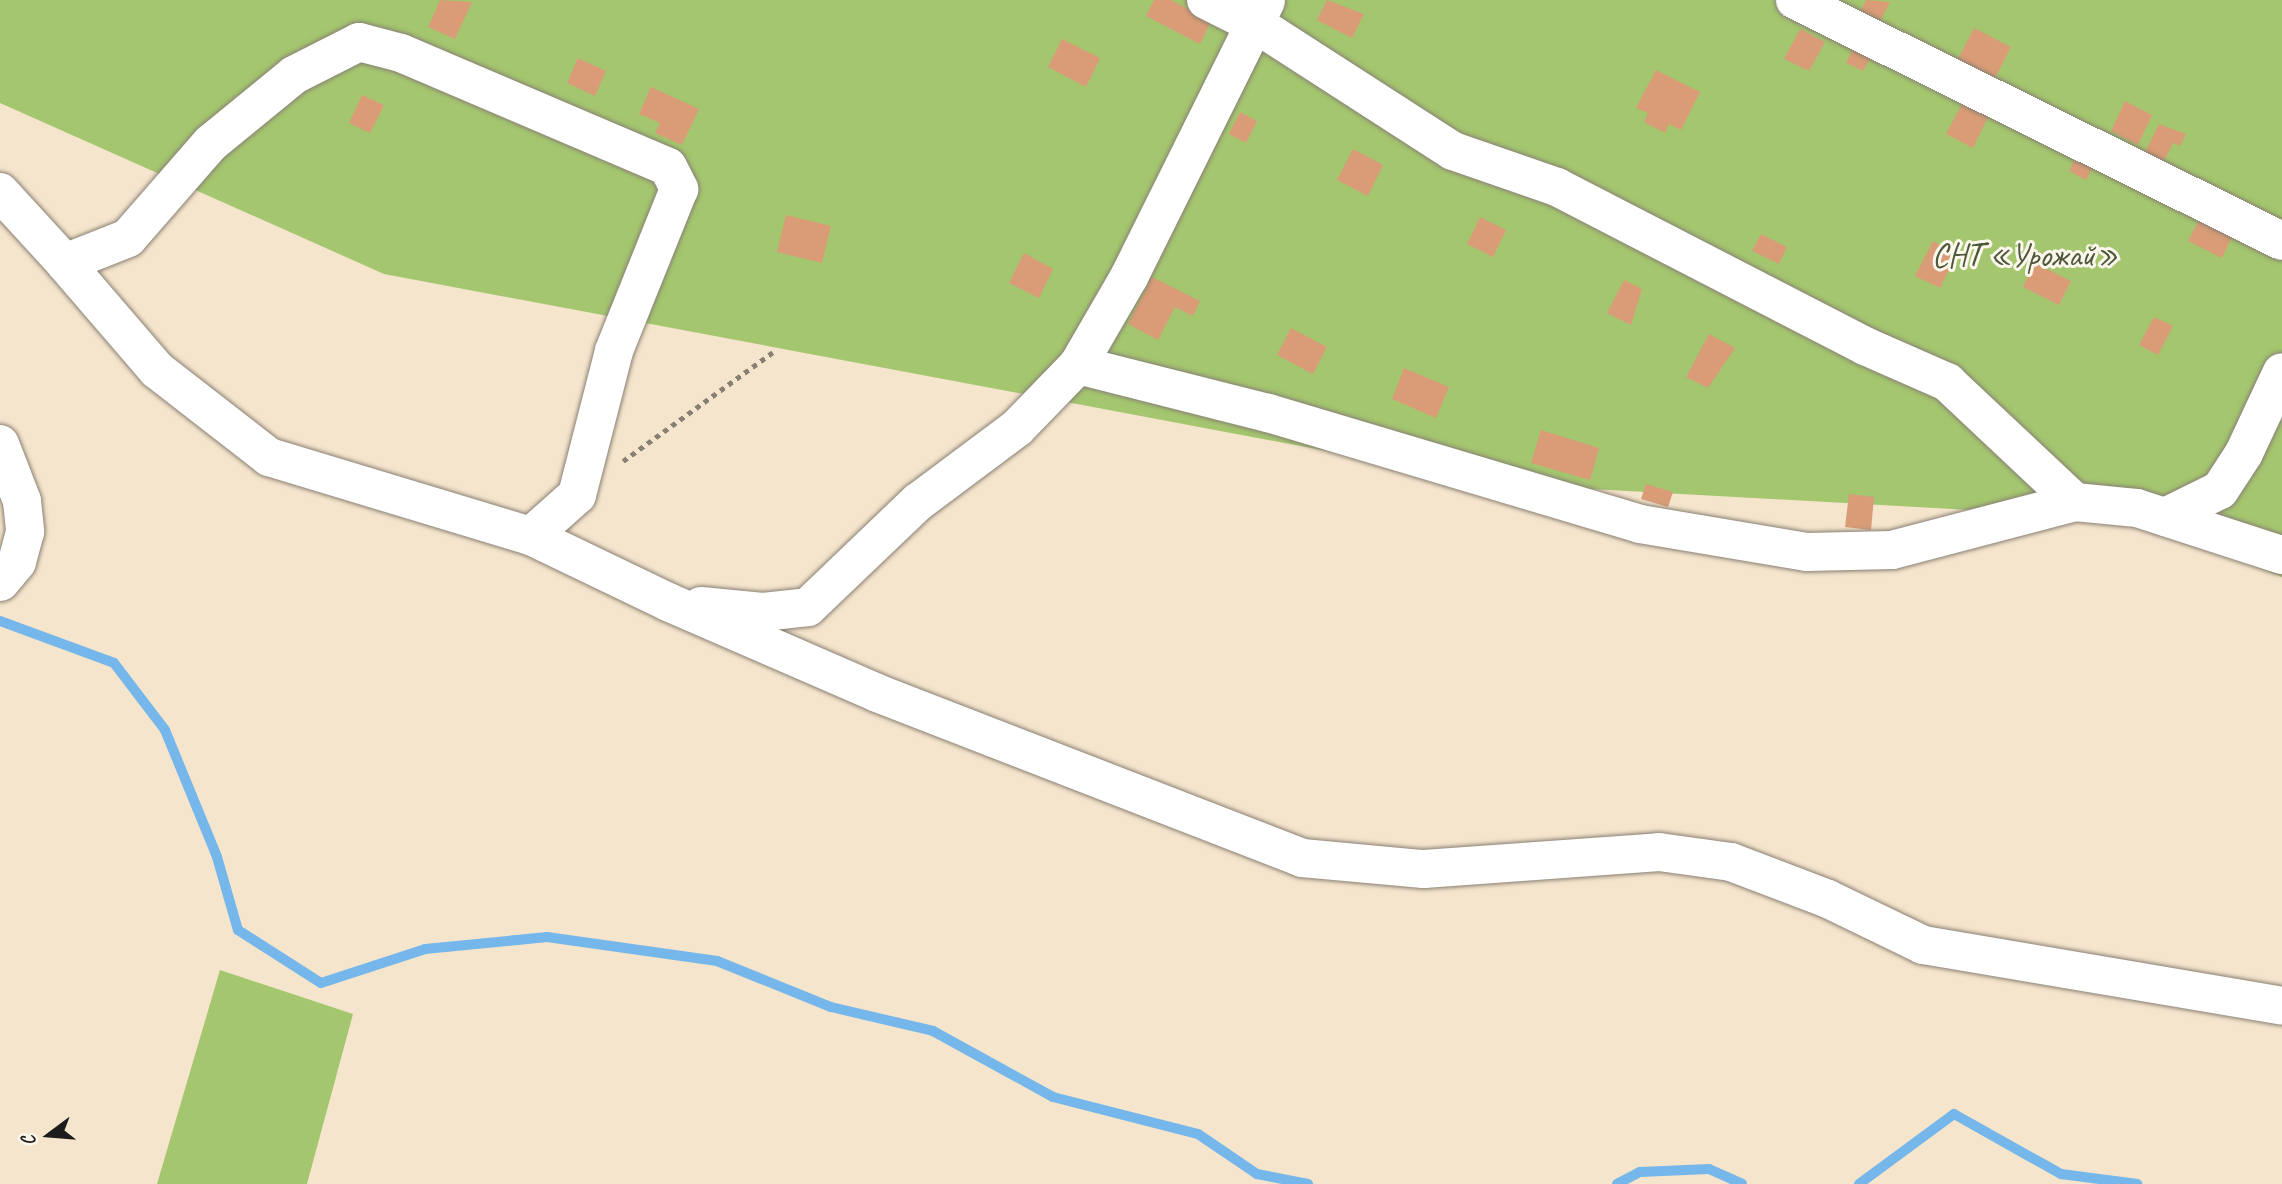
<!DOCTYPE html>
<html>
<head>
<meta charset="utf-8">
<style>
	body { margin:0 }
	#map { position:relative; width:2282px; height:1184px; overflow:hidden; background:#f6e5cd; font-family:Caveat,sans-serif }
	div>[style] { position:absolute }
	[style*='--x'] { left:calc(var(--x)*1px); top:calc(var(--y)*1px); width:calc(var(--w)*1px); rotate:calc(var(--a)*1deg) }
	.green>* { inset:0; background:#a4c66f }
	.stream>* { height:10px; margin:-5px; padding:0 5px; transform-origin:5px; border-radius:5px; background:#75b7ea }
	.building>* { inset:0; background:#d99c77 }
	.path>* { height:4.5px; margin-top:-2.25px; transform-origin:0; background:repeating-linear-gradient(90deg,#898074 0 5px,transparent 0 10px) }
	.roads { filter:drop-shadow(0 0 2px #898074) drop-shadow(0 0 2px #898074) }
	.minor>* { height:38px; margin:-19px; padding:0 19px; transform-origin:19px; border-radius:19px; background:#fff }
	span { translate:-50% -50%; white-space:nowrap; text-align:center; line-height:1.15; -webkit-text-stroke:6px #fbf7ec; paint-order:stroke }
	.park-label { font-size:33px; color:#4c5839 }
	.north { position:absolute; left:14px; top:1100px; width:70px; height:70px; -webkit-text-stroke:5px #fbf7ec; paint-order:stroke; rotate:254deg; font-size:19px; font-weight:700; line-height:28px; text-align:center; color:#1c1c1c }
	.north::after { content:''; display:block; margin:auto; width:24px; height:32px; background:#1c1c1c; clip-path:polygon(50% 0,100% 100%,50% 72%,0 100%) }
</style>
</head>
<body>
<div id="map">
	<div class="green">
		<div style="clip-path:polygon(0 0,2282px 0,2282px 577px,2132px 519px,1503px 484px,384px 274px,0 103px)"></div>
		<div style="clip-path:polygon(220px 970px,353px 1014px,307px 1184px,157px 1184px)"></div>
	</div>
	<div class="stream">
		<div style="--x:0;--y:621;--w:121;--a:20.2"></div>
		<div style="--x:114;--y:663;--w:84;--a:52.7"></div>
		<div style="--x:165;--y:730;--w:137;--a:67.7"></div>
		<div style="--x:217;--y:857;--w:76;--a:74"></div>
		<div style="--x:238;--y:930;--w:98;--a:32.6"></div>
		<div style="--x:321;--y:983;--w:109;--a:-18.1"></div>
		<div style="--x:425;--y:949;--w:123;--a:-5.6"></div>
		<div style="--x:547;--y:937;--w:172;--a:8"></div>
		<div style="--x:717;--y:961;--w:123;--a:22"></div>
		<div style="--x:831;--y:1007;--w:105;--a:13.2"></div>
		<div style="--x:933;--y:1031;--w:137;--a:28.8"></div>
		<div style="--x:1053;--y:1097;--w:150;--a:14.3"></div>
		<div style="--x:1198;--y:1134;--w:71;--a:34.1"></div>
		<div style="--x:1257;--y:1174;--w:52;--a:11.1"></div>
		<div style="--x:1617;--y:1184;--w:26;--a:-28"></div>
		<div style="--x:1640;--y:1172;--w:69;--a:-2.5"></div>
		<div style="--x:1709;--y:1169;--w:36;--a:24"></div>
		<div style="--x:1859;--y:1184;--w:118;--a:-36.4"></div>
		<div style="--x:1954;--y:1114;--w:123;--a:29.3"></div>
		<div style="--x:2061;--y:1174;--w:77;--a:7.5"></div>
	</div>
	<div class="building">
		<div style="clip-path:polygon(440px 0,472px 2px,455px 39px,428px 27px)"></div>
		<div style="clip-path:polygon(1154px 0,1171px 0,1211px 21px,1200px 44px,1146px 16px)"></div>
		<div style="clip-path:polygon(1327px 0,1364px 14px,1352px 38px,1317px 20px)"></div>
		<div style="clip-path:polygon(1866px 0,1890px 2px,1880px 21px,1861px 11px)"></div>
		<div style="clip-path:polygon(1974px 28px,2011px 47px,1994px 80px,1957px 61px)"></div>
		<div style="clip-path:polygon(1800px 29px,1825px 42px,1809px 71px,1784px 59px)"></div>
		<div style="clip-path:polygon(1062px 39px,1100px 58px,1086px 87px,1048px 67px)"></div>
		<div style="clip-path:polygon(1855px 46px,1872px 55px,1863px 71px,1846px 63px)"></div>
		<div style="clip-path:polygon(578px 58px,606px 71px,595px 96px,567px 83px)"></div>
		<div style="clip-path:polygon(1656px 70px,1700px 92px,1681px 130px,1669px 124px,1665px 133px,1644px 122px,1648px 113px,1636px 108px)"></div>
		<div style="clip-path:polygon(651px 87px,699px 109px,682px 145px,655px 133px,660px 123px,639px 114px)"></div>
		<div style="clip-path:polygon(362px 95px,384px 105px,370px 133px,349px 123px)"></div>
		<div style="clip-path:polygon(1964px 100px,1990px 113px,1973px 148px,1946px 134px)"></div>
		<div style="clip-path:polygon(2125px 101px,2152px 115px,2138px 145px,2111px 131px)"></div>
		<div style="clip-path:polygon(1240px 112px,1257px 121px,1246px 143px,1229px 134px)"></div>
		<div style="clip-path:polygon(2159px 124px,2186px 134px,2180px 146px,2173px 143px,2164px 161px,2145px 152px)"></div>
		<div style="clip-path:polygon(1353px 149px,1383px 165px,1368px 196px,1337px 180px)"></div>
		<div style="clip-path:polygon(2077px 155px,2095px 163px,2086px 180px,2069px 171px)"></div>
		<div style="clip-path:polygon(786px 215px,831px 226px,822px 263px,777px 252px)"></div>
		<div style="clip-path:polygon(1480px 217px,1506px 230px,1493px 257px,1467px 244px)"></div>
		<div style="clip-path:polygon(2199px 220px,2232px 237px,2222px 258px,2188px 241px)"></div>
		<div style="clip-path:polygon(1761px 234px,1787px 247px,1779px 264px,1752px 251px)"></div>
		<div style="clip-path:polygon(1933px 241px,1957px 254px,1940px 288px,1915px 276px)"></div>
		<div style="clip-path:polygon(1024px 253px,1053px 269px,1039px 298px,1009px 283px)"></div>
		<div style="clip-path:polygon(2035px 263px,2071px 281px,2059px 305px,2023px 287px)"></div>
		<div style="clip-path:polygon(1152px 277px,1200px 301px,1193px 316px,1175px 307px,1158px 340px,1128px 324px)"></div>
		<div style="clip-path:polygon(1624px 280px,1642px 289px,1631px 325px,1607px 313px)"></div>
		<div style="clip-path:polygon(2154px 317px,2173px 326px,2158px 355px,2139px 345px)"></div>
		<div style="clip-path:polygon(1291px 328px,1327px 347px,1313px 374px,1277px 355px)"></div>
		<div style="clip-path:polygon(1709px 334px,1735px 348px,1708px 388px,1686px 377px)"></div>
		<div style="clip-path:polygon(1404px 368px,1449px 387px,1436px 418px,1392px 399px)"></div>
		<div style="clip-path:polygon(1541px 430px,1599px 448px,1590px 480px,1531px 463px)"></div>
		<div style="clip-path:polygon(1646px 484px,1673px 492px,1668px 507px,1641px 499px)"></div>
		<div style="clip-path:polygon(1849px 494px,1874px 497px,1871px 530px,1845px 527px)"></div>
	</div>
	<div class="path">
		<div style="--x:623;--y:461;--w:185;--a:-36"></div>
	</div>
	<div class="roads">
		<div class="minor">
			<div style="--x:1206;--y:0;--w:63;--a:26.6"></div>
			<div style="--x:1262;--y:28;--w:227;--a:32.8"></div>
			<div style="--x:1453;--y:151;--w:110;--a:19.1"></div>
			<div style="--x:1557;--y:187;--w:347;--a:27.3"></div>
			<div style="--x:1865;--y:346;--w:90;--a:23.7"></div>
			<div style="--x:1947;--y:382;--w:175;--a:43.2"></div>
			<div style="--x:1795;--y:0;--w:543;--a:26.33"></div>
			<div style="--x:0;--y:192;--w:96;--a:47.5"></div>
			<div style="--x:65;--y:263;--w:68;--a:-21.6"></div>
			<div style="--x:128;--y:238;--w:126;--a:-48.9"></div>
			<div style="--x:211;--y:143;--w:107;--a:-39.3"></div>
			<div style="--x:294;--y:75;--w:73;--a:-26.9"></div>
			<div style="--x:359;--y:42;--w:43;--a:14.7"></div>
			<div style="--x:401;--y:53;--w:290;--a:23.1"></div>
			<div style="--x:668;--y:167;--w:25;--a:63"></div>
			<div style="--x:679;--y:189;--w:175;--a:111.9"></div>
			<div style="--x:614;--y:351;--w:149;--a:104.4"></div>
			<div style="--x:577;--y:495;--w:62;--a:138.3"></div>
			<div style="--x:65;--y:263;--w:141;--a:49.3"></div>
			<div style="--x:157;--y:370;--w:142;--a:37.8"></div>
			<div style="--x:269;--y:457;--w:274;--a:16.8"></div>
			<div style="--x:531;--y:536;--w:152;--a:25.7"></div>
			<div style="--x:668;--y:602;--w:228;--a:23.5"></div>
			<div style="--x:877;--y:693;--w:456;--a:21.2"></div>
			<div style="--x:1302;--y:858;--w:122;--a:5.2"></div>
			<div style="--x:1424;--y:869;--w:236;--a:-4.1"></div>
			<div style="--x:1659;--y:852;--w:73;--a:7.9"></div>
			<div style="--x:1731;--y:862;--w:104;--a:20.9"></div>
			<div style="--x:1828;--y:899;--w:106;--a:25.8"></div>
			<div style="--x:1923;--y:945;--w:364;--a:9.6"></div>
			<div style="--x:1078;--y:365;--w:196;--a:14.2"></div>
			<div style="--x:1268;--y:413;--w:388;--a:16.6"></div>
			<div style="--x:1640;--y:524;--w:169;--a:9.5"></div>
			<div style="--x:1807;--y:552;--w:85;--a:-1.3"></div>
			<div style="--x:1892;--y:550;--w:189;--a:-14.7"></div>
			<div style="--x:2075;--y:502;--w:62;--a:5.5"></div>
			<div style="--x:2137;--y:508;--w:152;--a:18"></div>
			<div style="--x:0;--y:444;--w:61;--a:68.9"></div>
			<div style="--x:22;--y:501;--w:31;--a:84"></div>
			<div style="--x:25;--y:532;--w:31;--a:105"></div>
			<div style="--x:17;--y:562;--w:26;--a:130"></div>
			<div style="--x:2165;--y:517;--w:61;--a:-26.1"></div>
			<div style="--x:2220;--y:490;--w:44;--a:-57"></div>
			<div style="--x:2244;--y:453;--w:89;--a:-64.9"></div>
			<div style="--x:701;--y:606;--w:62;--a:5.5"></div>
			<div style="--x:763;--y:612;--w:45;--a:-6.3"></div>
			<div style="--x:808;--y:607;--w:152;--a:-43.7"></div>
			<div style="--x:918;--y:502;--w:124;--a:-36.8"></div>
			<div style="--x:1017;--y:428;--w:88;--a:-45.9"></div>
			<div style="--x:1078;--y:365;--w:102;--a:-59.9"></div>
			<div style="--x:1129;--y:277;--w:308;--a:-63.6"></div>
		</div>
	</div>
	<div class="park-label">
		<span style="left:2025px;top:256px">СНТ «Урожай»</span>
	</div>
	<div class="north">С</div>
</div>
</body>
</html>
